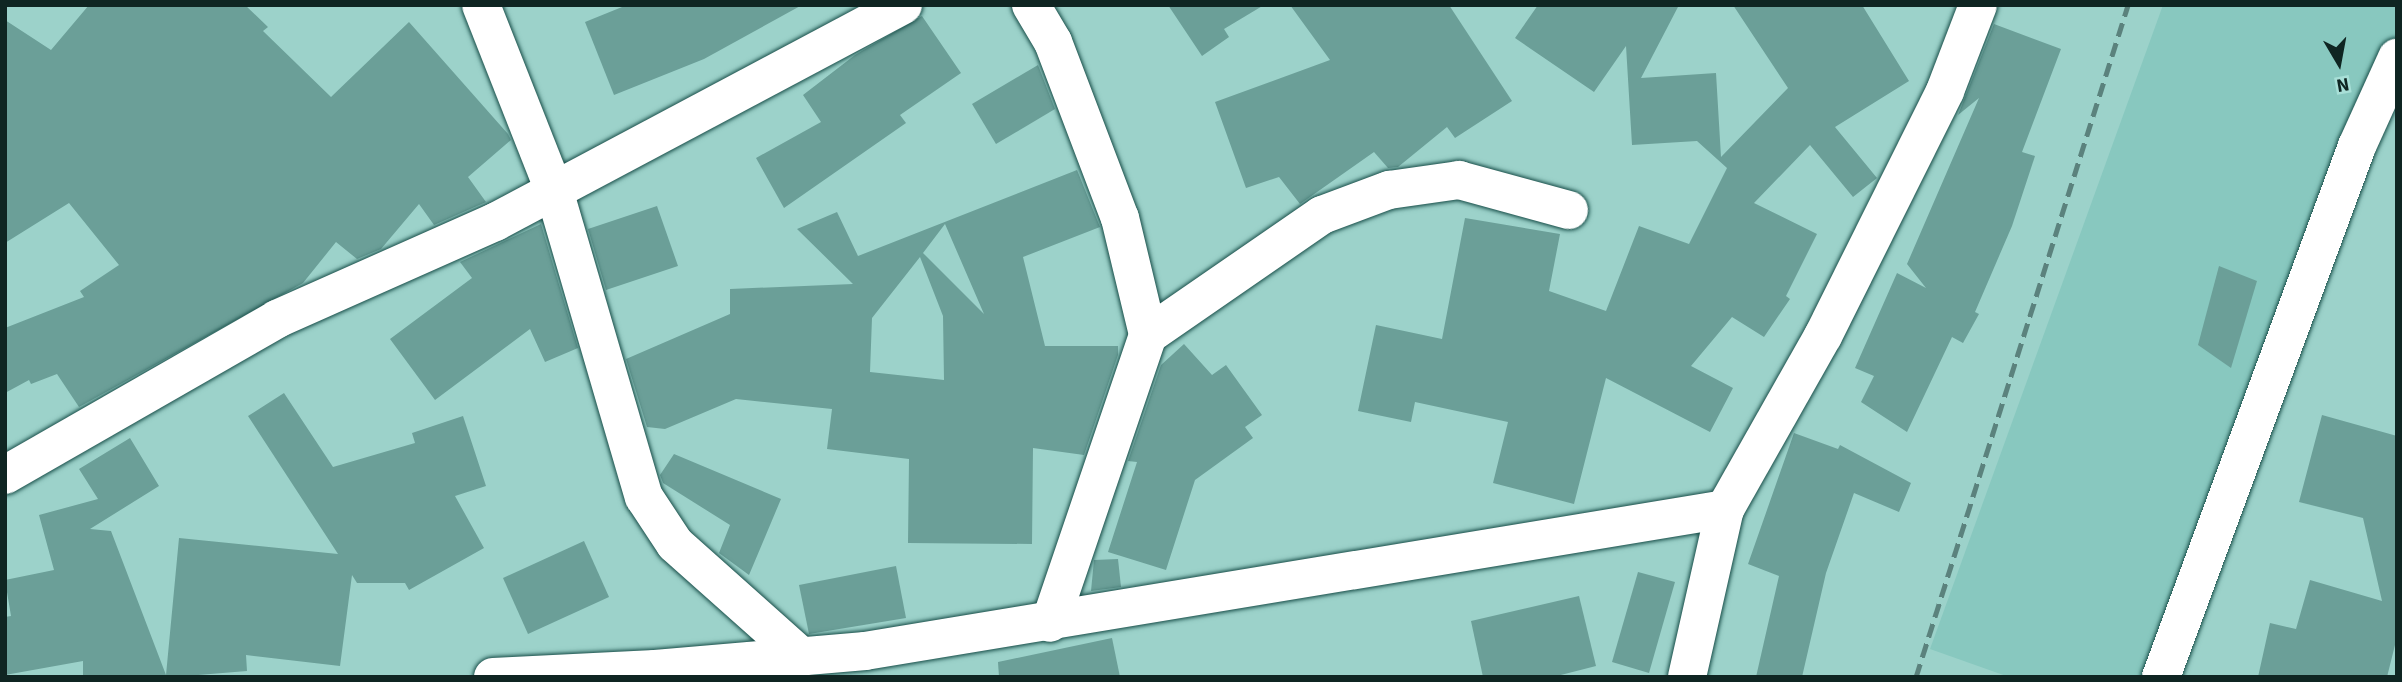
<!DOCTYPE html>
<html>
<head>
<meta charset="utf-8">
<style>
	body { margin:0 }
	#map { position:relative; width:2402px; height:682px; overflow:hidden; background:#9cd2ca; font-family:"Source Sans 3",sans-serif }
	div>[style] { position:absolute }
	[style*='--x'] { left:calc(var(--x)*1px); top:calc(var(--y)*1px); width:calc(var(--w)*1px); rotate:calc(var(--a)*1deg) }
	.built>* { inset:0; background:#88c8bf }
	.building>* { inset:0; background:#6b9f98 }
	.roads { filter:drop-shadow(0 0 2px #174d48) drop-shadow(0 0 2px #174d48) }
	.minor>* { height:38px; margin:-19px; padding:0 19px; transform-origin:19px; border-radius:19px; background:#fff }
	.tertiary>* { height:38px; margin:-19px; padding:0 19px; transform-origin:19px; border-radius:19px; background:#fff }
	.rail>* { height:5px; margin-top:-2.5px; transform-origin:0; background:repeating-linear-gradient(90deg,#5b827d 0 14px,transparent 0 21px) }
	span { translate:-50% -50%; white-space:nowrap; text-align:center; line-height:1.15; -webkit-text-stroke:5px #a8dfd7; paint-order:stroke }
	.frame { position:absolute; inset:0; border:7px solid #0f2522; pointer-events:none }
	.north { position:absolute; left:2304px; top:28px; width:70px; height:70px; -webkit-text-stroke:5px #a8dfd7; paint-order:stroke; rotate:170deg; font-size:19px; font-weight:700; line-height:28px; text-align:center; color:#0f2522 }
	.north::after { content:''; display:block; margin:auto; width:24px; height:32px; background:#0f2522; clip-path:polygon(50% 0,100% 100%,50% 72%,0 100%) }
</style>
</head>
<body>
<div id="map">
	<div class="built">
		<div style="clip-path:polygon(2163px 5px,2397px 5px,2397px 52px,2170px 677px,2009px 677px,1930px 649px)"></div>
	</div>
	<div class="building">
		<div style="clip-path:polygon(89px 5px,245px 5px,268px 27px,263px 31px,331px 97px,409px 22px,508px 134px,511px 140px,468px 177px,486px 202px,434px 225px,419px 204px,381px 249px,357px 259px,336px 242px,303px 283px,79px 407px,57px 374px,31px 384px,29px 380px,5px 393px,5px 328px,84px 297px,80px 291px,119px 265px,69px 203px,5px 243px,5px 20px,51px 50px)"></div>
		<div style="clip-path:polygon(627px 5px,802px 5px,704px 59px,614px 95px,585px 22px)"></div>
		<div style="clip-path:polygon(1168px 5px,1264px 5px,1224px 29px,1229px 37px,1202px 56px)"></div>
		<div style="clip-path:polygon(1290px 5px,1449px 5px,1512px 101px,1455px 138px,1447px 127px,1398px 167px,1388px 168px,1374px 152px,1300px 204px,1279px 177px,1246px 188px,1215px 102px,1330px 60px)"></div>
		<div style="clip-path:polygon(1538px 5px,1679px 5px,1641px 78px,1716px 73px,1721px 157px,1788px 88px,1733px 5px,1862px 5px,1909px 81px,1835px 127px,1877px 178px,1853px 197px,1810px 145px,1754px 203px,1817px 234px,1786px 296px,1790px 299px,1764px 337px,1732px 317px,1691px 366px,1733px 388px,1710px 432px,1606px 378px,1574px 504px,1493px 483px,1508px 422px,1415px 402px,1411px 422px,1358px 411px,1376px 325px,1442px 339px,1465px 218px,1560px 234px,1549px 291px,1606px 311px,1639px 226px,1689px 244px,1727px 168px,1697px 141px,1632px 145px,1626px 46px,1594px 92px,1515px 38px)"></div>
		<div style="clip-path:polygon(922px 16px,961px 73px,900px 115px,906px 123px,784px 208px,756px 158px,821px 122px,803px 95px,855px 55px)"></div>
		<div style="clip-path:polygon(1994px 24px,2061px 49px,2022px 152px,2035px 156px,2012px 226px,1975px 312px,1979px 314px,1963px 343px,1952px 337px,1907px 432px,1861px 402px,1874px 376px,1855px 368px,1897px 273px,1926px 288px,1907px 264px,1979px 98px,1958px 115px)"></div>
		<div style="clip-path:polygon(1038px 65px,1055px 109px,996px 144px,972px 104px)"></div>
		<div style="clip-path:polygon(evenodd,1077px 170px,1100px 227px,1023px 257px,1045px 346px,1118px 346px,1118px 355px,1084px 455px,1033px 448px,1032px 544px,908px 543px,909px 459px,827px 449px,832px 409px,736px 399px,665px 429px,647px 427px,626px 359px,730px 314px,730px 289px,853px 284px,797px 229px,837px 212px,858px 256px,1077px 170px,945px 224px,984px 314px,923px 253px,945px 224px,1077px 170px,920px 257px,943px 316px,944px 380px,870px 372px,872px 318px,920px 257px)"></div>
		<div style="clip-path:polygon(657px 206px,678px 266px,606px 290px,588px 229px)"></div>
		<div style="clip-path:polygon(541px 224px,578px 348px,545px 362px,530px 329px,435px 400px,390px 339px,472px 278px,460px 262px)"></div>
		<div style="clip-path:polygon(2219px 266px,2257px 281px,2231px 368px,2198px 345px)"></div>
		<div style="clip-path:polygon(1184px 344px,1212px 375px,1226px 365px,1262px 415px,1245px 427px,1253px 438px,1195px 480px,1166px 570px,1108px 552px,1137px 462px,1128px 461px,1161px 365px)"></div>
		<div style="clip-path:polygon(284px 393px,333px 467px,415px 443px,412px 433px,463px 416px,486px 486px,455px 496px,484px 548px,409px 590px,405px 583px,357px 583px,352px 575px,340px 666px,246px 655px,247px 671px,174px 677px,83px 677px,83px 661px,5px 675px,5px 617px,11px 616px,5px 580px,54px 570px,39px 515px,98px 499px,79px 469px,130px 438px,159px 486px,90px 529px,111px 531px,166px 675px,179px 538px,338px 554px,248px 416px)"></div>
		<div style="clip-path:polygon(2322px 415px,2397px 436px,2397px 637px,2387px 677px,2258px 677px,2270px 623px,2296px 629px,2310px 580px,2382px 601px,2363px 518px,2299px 502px)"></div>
		<div style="clip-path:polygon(1794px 433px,1838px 449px,1840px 445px,1911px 483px,1899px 512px,1854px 493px,1826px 573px,1802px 677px,1756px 677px,1779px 576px,1748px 564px)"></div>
		<div style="clip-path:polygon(674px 454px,781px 499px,749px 575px,719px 553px,730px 525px,663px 483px,660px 475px)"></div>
		<div style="clip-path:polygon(584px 541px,609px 597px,528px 634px,503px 578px)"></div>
		<div style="clip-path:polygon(1118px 559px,1121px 587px,1091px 591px,1094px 560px)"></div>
		<div style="clip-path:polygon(896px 566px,906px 618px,809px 634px,799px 585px)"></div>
		<div style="clip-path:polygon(1638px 572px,1675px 582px,1649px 673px,1612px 662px)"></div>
		<div style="clip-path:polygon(1579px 596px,1596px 666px,1553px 677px,1483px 677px,1471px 621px)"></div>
		<div style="clip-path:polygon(1112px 638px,1120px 677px,999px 677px,998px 662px)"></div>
	</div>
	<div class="roads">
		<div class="minor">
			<div style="--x:481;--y:5;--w:199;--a:68.5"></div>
			<div style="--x:554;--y:190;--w:320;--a:73.7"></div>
			<div style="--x:644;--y:497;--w:56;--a:56.6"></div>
			<div style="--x:675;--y:544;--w:170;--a:41.7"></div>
			<div style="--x:1031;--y:5;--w:43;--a:59.3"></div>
			<div style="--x:1053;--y:42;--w:188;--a:69.2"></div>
			<div style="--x:1120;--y:218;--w:120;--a:76.5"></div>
			<div style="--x:1148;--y:335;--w:304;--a:108.8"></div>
			<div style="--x:1148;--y:335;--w:211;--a:-34.6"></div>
			<div style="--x:1322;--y:215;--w:72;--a:-20.5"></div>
			<div style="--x:1389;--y:190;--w:71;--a:-8.1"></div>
			<div style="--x:1459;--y:180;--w:114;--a:15.3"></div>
			<div style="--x:5;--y:475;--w:314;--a:-29.8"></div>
			<div style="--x:277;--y:319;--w:239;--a:-24"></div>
			<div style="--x:495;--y:222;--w:462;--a:-28"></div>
			<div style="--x:493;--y:677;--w:162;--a:-2.8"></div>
			<div style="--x:655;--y:669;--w:211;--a:-4.9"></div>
			<div style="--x:865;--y:651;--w:872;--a:-9.38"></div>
			<div style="--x:2161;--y:677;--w:566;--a:-69.74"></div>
			<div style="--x:2357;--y:146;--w:97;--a:-65.6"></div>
		</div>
		<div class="tertiary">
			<div style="--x:1687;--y:677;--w:172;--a:-77.3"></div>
			<div style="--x:1725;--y:509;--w:199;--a:-60.5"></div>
			<div style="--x:1823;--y:336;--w:274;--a:-63.5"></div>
			<div style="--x:1945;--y:91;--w:92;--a:-69"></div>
		</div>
	</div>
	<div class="rail">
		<div style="--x:1916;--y:677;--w:705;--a:-72.49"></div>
	</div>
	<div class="frame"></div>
	<div class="north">N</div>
</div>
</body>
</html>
